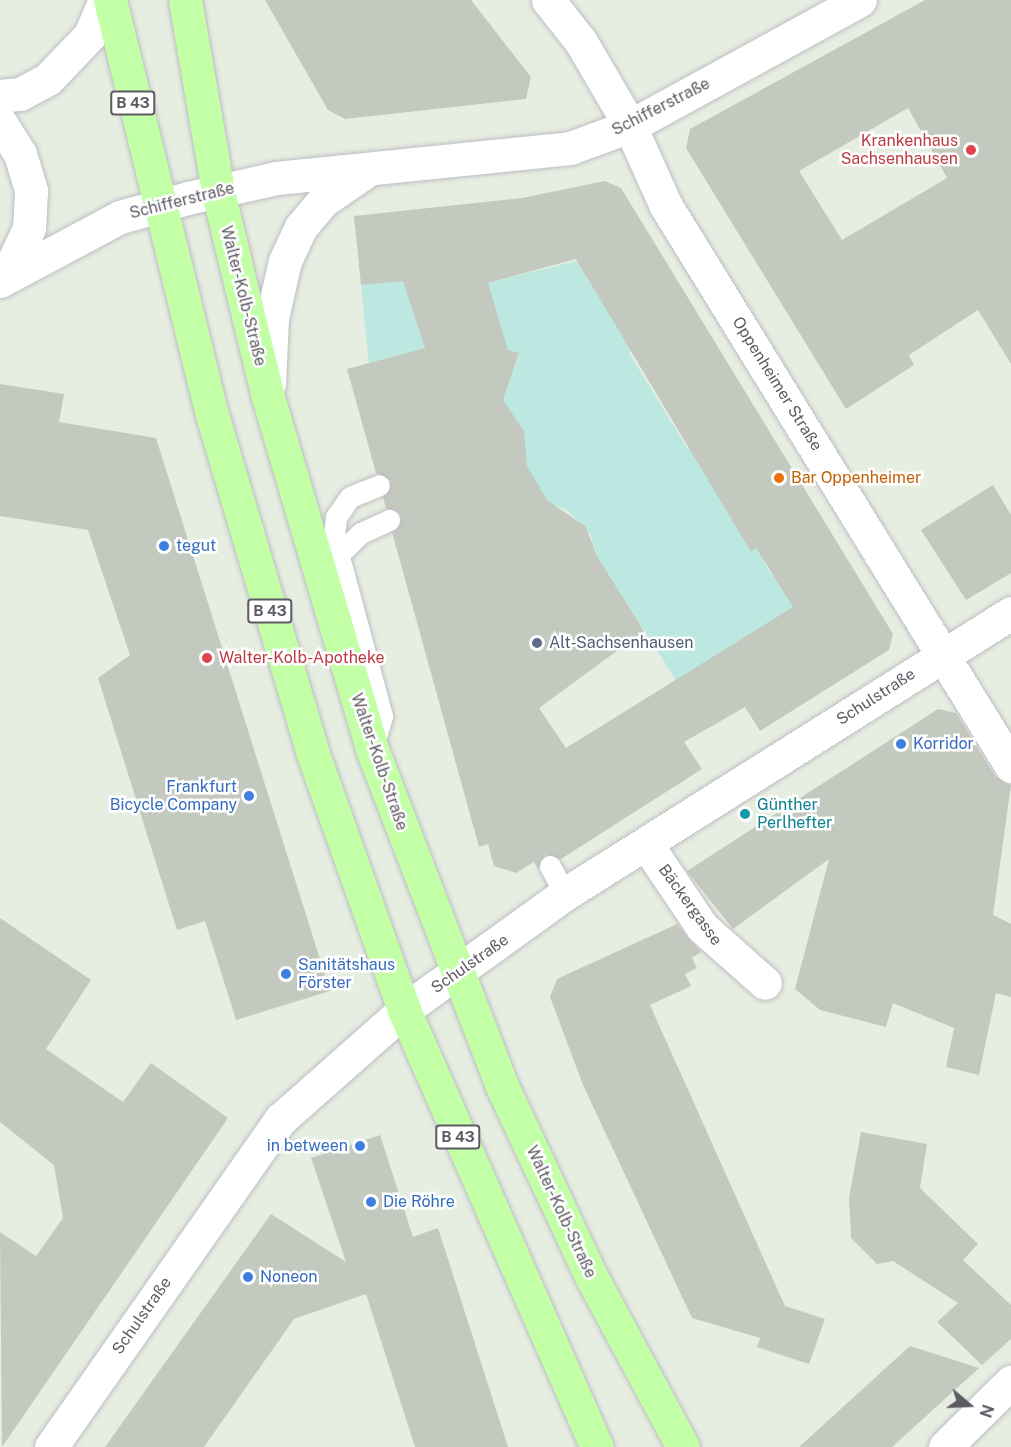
<!DOCTYPE html>
<html>
<head>
<meta charset="utf-8">
<style>
	body { margin:0 }
	#map { position:relative; width:1011px; height:1447px; overflow:hidden; background:#e6eee1; font-family:"Public Sans",sans-serif }
	div>[style] { position:absolute }
	[style*='--x'] { left:calc(var(--x)*1px); top:calc(var(--y)*1px); width:calc(var(--w)*1px); rotate:calc(var(--a)*1deg) }
	.green>* { inset:0; background:#bce8e1 }
	.building>* { inset:0; background:#c3c9bf }
	.roads { filter:drop-shadow(0 0 2px #c0bcc4) drop-shadow(0 0 2px #c0bcc4) }
	.service>* { height:21px; margin:-10.5px; padding:0 10.5px; transform-origin:10.5px; border-radius:10.5px; background:#fff }
	.minor>* { height:33px; margin:-16.5px; padding:0 16.5px; transform-origin:16.5px; border-radius:16.5px; background:#fff }
	.primary>* { height:33px; margin:-16.5px; padding:0 16.5px; transform-origin:16.5px; border-radius:16.5px; background:#c2ffa6 }
	.dots>* { width:16px; height:16px; translate:-50% -50%; box-sizing:border-box; border:3px solid #fff; border-radius:50% }
	span { translate:-50% -50%; white-space:nowrap; text-align:center; line-height:1.15; -webkit-text-stroke:5px #fff; paint-order:stroke }
	.shield-label span { padding:2px 4px; background:#fff; border:2px solid; border-radius:4px; -webkit-text-stroke-width:0 }
	.shield-label { font-size:15px; color:#5e5a64; font-weight:700 }
	.street-label { font-size:16px; color:#5e5a64 }
	.health-label { font-size:16px; color:#be3a42 }
	.right { translate:-100% -50%; text-align:right }
	.left { translate:0 -50%; text-align:left }
	.food-label { font-size:16px; color:#c56008 }
	.shop-label { font-size:16px; color:#366cbe }
	.service-label { font-size:16px; color:#4e5e75 }
	.culture-label { font-size:16px; color:#0d838f }
	.north { position:absolute; left:939px; top:1375px; width:60px; height:60px; -webkit-text-stroke:4px #fff; paint-order:stroke; rotate:109deg; font-size:16px; font-weight:700; line-height:24px; text-align:center; color:#5e5a64 }
	.north::after { content:''; display:block; margin:auto; width:21px; height:27px; background:#5e5a64; clip-path:polygon(50% 0,100% 100%,50% 72%,0 100%) }
</style>
</head>
<body>
<div id="map">
	<div class="green">
		<div style="clip-path:polygon(589px 258px,633px 350px,629px 353px,688px 449px,693px 446px,751px 551px,756px 548px,772px 575px,782px 569px,812px 619px,745px 706px,707px 729px,597px 556px,590px 533px,567px 510px,545px 502px,525px 470px,524px 431px,502px 402px,519px 354px,421px 334px,425px 348px,369px 364px,361px 285px,430px 278px,483px 284px)"></div>
	</div>
	<div class="building">
		<div style="clip-path:polygon(265px 0,471px 0,531px 77px,526px 99px,345px 119px,328px 110px)"></div>
		<div style="clip-path:polygon(evenodd,925px 0,1011px 0,1011px 364px,978px 310px,909px 355px,914px 365px,846px 409px,686px 148px,690px 129px,925px 0,908px 108px,947px 178px,842px 240px,799px 171px,908px 108px)"></div>
		<div style="clip-path:polygon(evenodd,605px 181px,621px 188px,893px 634px,889px 650px,760px 731px,745px 707px,684px 742px,702px 769px,561px 859px,545px 855px,538px 869px,534px 862px,516px 873px,494px 866px,488px 844px,479px 847px,392px 532px,401px 515px,386px 508px,383px 497px,391px 481px,376px 473px,347px 369px,425px 348px,403px 281px,361px 285px,354px 216px,522px 198px,605px 181px,576px 259px,751px 552px,756px 548px,793px 607px,566px 748px,539px 708px,644px 631px,597px 556px,586px 527px,547px 500px,527px 466px,524px 431px,503px 400px,519px 353px,508px 350px,488px 283px,576px 259px)"></div>
		<div style="clip-path:polygon(0 384px,64px 394px,59px 422px,156px 438px,330px 991px,236px 1020px,205px 921px,177px 930px,98px 678px,130px 655px,88px 530px,0 516px)"></div>
		<div style="clip-path:polygon(993px 485px,1011px 515px,1011px 573px,966px 600px,921px 530px)"></div>
		<div style="clip-path:polygon(938px 709px,956px 713px,995px 776px,1011px 785px,993px 915px,1011px 924px,1011px 997px,996px 993px,979px 1075px,946px 1067px,954px 1028px,893px 1003px,886px 1027px,820px 1010px,795px 989px,829px 859px,733px 929px,687px 871px)"></div>
		<div style="clip-path:polygon(0 918px,91px 980px,46px 1049px,123px 1102px,151px 1063px,228px 1118px,2px 1447px,0 1232px,36px 1256px,63px 1218px,54px 1165px,0 1122px)"></div>
		<div style="clip-path:polygon(677px 924px,701px 952px,692px 958px,697px 968px,685px 974px,691px 986px,650px 1005px,785px 1306px,825px 1319px,809px 1364px,757px 1347px,760px 1338px,692px 1318px,583px 1085px,550px 997px,557px 979px)"></div>
		<div style="clip-path:polygon(861px 1132px,927px 1144px,920px 1188px,978px 1244px,963px 1260px,1011px 1305px,1011px 1339px,982px 1365px,937px 1322px,958px 1303px,893px 1261px,877px 1264px,851px 1238px,849px 1198px)"></div>
		<div style="clip-path:polygon(380px 1135px,413px 1237px,438px 1228px,508px 1447px,415px 1447px,366px 1294px,294px 1319px,204px 1447px,105px 1447px,271px 1214px,346px 1262px,311px 1158px)"></div>
		<div style="clip-path:polygon(910px 1346px,979px 1368px,892px 1447px,799px 1447px)"></div>
	</div>
	<div class="roads">
		<div class="service">
			<div style="--x:338;--y:555;--w:32;--a:-44"></div>
			<div style="--x:361;--y:533;--w:31;--a:-25"></div>
			<div style="--x:373;--y:746;--w:31;--a:-73"></div>
			<div style="--x:382;--y:716;--w:184;--a:-105.1"></div>
			<div style="--x:334;--y:538;--w:21;--a:-85"></div>
			<div style="--x:336;--y:517;--w:24;--a:-55"></div>
			<div style="--x:350;--y:497;--w:31;--a:-22"></div>
			<div style="--x:550;--y:866;--w:32;--a:62"></div>
		</div>
		<div class="minor">
			<div style="--x:548;--y:0;--w:53;--a:51.8"></div>
			<div style="--x:581;--y:42;--w:97;--a:59.7"></div>
			<div style="--x:630;--y:126;--w:88;--a:65.8"></div>
			<div style="--x:666;--y:206;--w:658;--a:58.36"></div>
			<div style="--x:0;--y:96;--w:20;--a:-6"></div>
			<div style="--x:20;--y:94;--w:32;--a:-28"></div>
			<div style="--x:48;--y:79;--w:61;--a:-46.3"></div>
			<div style="--x:90;--y:35;--w:38;--a:-67"></div>
			<div style="--x:0;--y:122;--w:38;--a:58"></div>
			<div style="--x:20;--y:154;--w:39;--a:73"></div>
			<div style="--x:31;--y:191;--w:37;--a:93"></div>
			<div style="--x:29;--y:228;--w:54;--a:115.1"></div>
			<div style="--x:0;--y:281;--w:136;--a:-28.1"></div>
			<div style="--x:120;--y:217;--w:71;--a:-15.6"></div>
			<div style="--x:188;--y:198;--w:90;--a:-12.8"></div>
			<div style="--x:276;--y:178;--w:296;--a:-5.8"></div>
			<div style="--x:570;--y:148;--w:64;--a:-20.1"></div>
			<div style="--x:630;--y:126;--w:262;--a:-28.7"></div>
			<div style="--x:269;--y:384;--w:66;--a:-87.4"></div>
			<div style="--x:272;--y:318;--w:58;--a:-77.2"></div>
			<div style="--x:285;--y:261;--w:38;--a:-65"></div>
			<div style="--x:301;--y:227;--w:35;--a:-50"></div>
			<div style="--x:324;--y:200;--w:53;--a:-34.3"></div>
			<div style="--x:647;--y:845;--w:99;--a:56.1"></div>
			<div style="--x:702;--y:927;--w:84;--a:41.6"></div>
			<div style="--x:51;--y:1447;--w:401;--a:-55"></div>
			<div style="--x:281;--y:1119;--w:164;--a:-41.5"></div>
			<div style="--x:404;--y:1010;--w:198;--a:-35.8"></div>
			<div style="--x:565;--y:894;--w:527;--a:-32.21"></div>
			<div style="--x:945;--y:1447;--w:93;--a:-44.6"></div>
		</div>
		<div class="primary">
			<div style="--x:110;--y:0;--w:431;--a:76.2"></div>
			<div style="--x:213;--y:418;--w:347;--a:73.4"></div>
			<div style="--x:312;--y:751;--w:275;--a:70.4"></div>
			<div style="--x:404;--y:1010;--w:478;--a:66.2"></div>
			<div style="--x:185;--y:0;--w:195;--a:80.2"></div>
			<div style="--x:218;--y:192;--w:211;--a:76.3"></div>
			<div style="--x:268;--y:397;--w:367;--a:73.5"></div>
			<div style="--x:372;--y:749;--w:359;--a:68.9"></div>
			<div style="--x:501;--y:1084;--w:214;--a:64.9"></div>
			<div style="--x:592;--y:1278;--w:192;--a:61.7"></div>
		</div>
	</div>
	<div class="dots">
		<div style="left:971px;top:150px;background:#e0444e"></div>
		<div style="left:779px;top:478px;background:#e8710a"></div>
		<div style="left:164px;top:546px;background:#3f7fe0"></div>
		<div style="left:537px;top:643px;background:#5c6f8a"></div>
		<div style="left:207px;top:658px;background:#e0444e"></div>
		<div style="left:901px;top:744px;background:#3f7fe0"></div>
		<div style="left:249px;top:796px;background:#3f7fe0"></div>
		<div style="left:745px;top:814px;background:#0f9aa8"></div>
		<div style="left:286px;top:974px;background:#3f7fe0"></div>
		<div style="left:360px;top:1146px;background:#3f7fe0"></div>
		<div style="left:371px;top:1202px;background:#3f7fe0"></div>
		<div style="left:248px;top:1277px;background:#3f7fe0"></div>
	</div>
	<div class="shield-label">
		<span style="left:133px;top:103px">B 43</span>
		<span style="left:270px;top:611px">B 43</span>
		<span style="left:458px;top:1137px">B 43</span>
	</div>
	<div class="street-label">
		<span style="left:661px;top:107px;rotate:-27deg">Schifferstraße</span>
		<span style="left:182px;top:201px;rotate:-14deg">Schifferstraße</span>
		<span style="left:243px;top:296px;rotate:76deg">Walter-Kolb-Straße</span>
		<span style="left:777px;top:384px;rotate:58deg">Oppenheimer Straße</span>
		<span style="left:876px;top:697px;rotate:-33deg">Schulstraße</span>
		<span style="left:379px;top:762px;rotate:71deg">Walter-Kolb-Straße</span>
		<span style="left:690px;top:905px;rotate:54deg">Bäckergasse</span>
		<span style="left:470px;top:964px;rotate:-35deg">Schulstraße</span>
		<span style="left:561px;top:1212px;rotate:65deg">Walter-Kolb-Straße</span>
		<span style="left:142px;top:1316px;rotate:-55deg">Schulstraße</span>
	</div>
	<div class="health-label">
		<span class="right" style="left:958px;top:150px">Krankenhaus<br>Sachsenhausen</span>
		<span class="left" style="left:219px;top:658px">Walter-Kolb-Apotheke</span>
	</div>
	<div class="food-label">
		<span class="left" style="left:791px;top:478px">Bar Oppenheimer</span>
	</div>
	<div class="shop-label">
		<span class="left" style="left:176px;top:546px">tegut</span>
		<span class="left" style="left:913px;top:744px">Korridor</span>
		<span class="right" style="left:237px;top:796px">Frankfurt<br>Bicycle Company</span>
		<span class="left" style="left:298px;top:974px">Sanitätshaus<br>Förster</span>
		<span class="right" style="left:348px;top:1146px">in between</span>
		<span class="left" style="left:383px;top:1202px">Die Röhre</span>
		<span class="left" style="left:260px;top:1277px">Noneon</span>
	</div>
	<div class="service-label">
		<span class="left" style="left:549px;top:643px">Alt-Sachsenhausen</span>
	</div>
	<div class="culture-label">
		<span class="left" style="left:757px;top:814px">Günther<br>Perlhefter</span>
	</div>
	<div class="north">N</div>
</div>
</body>
</html>
